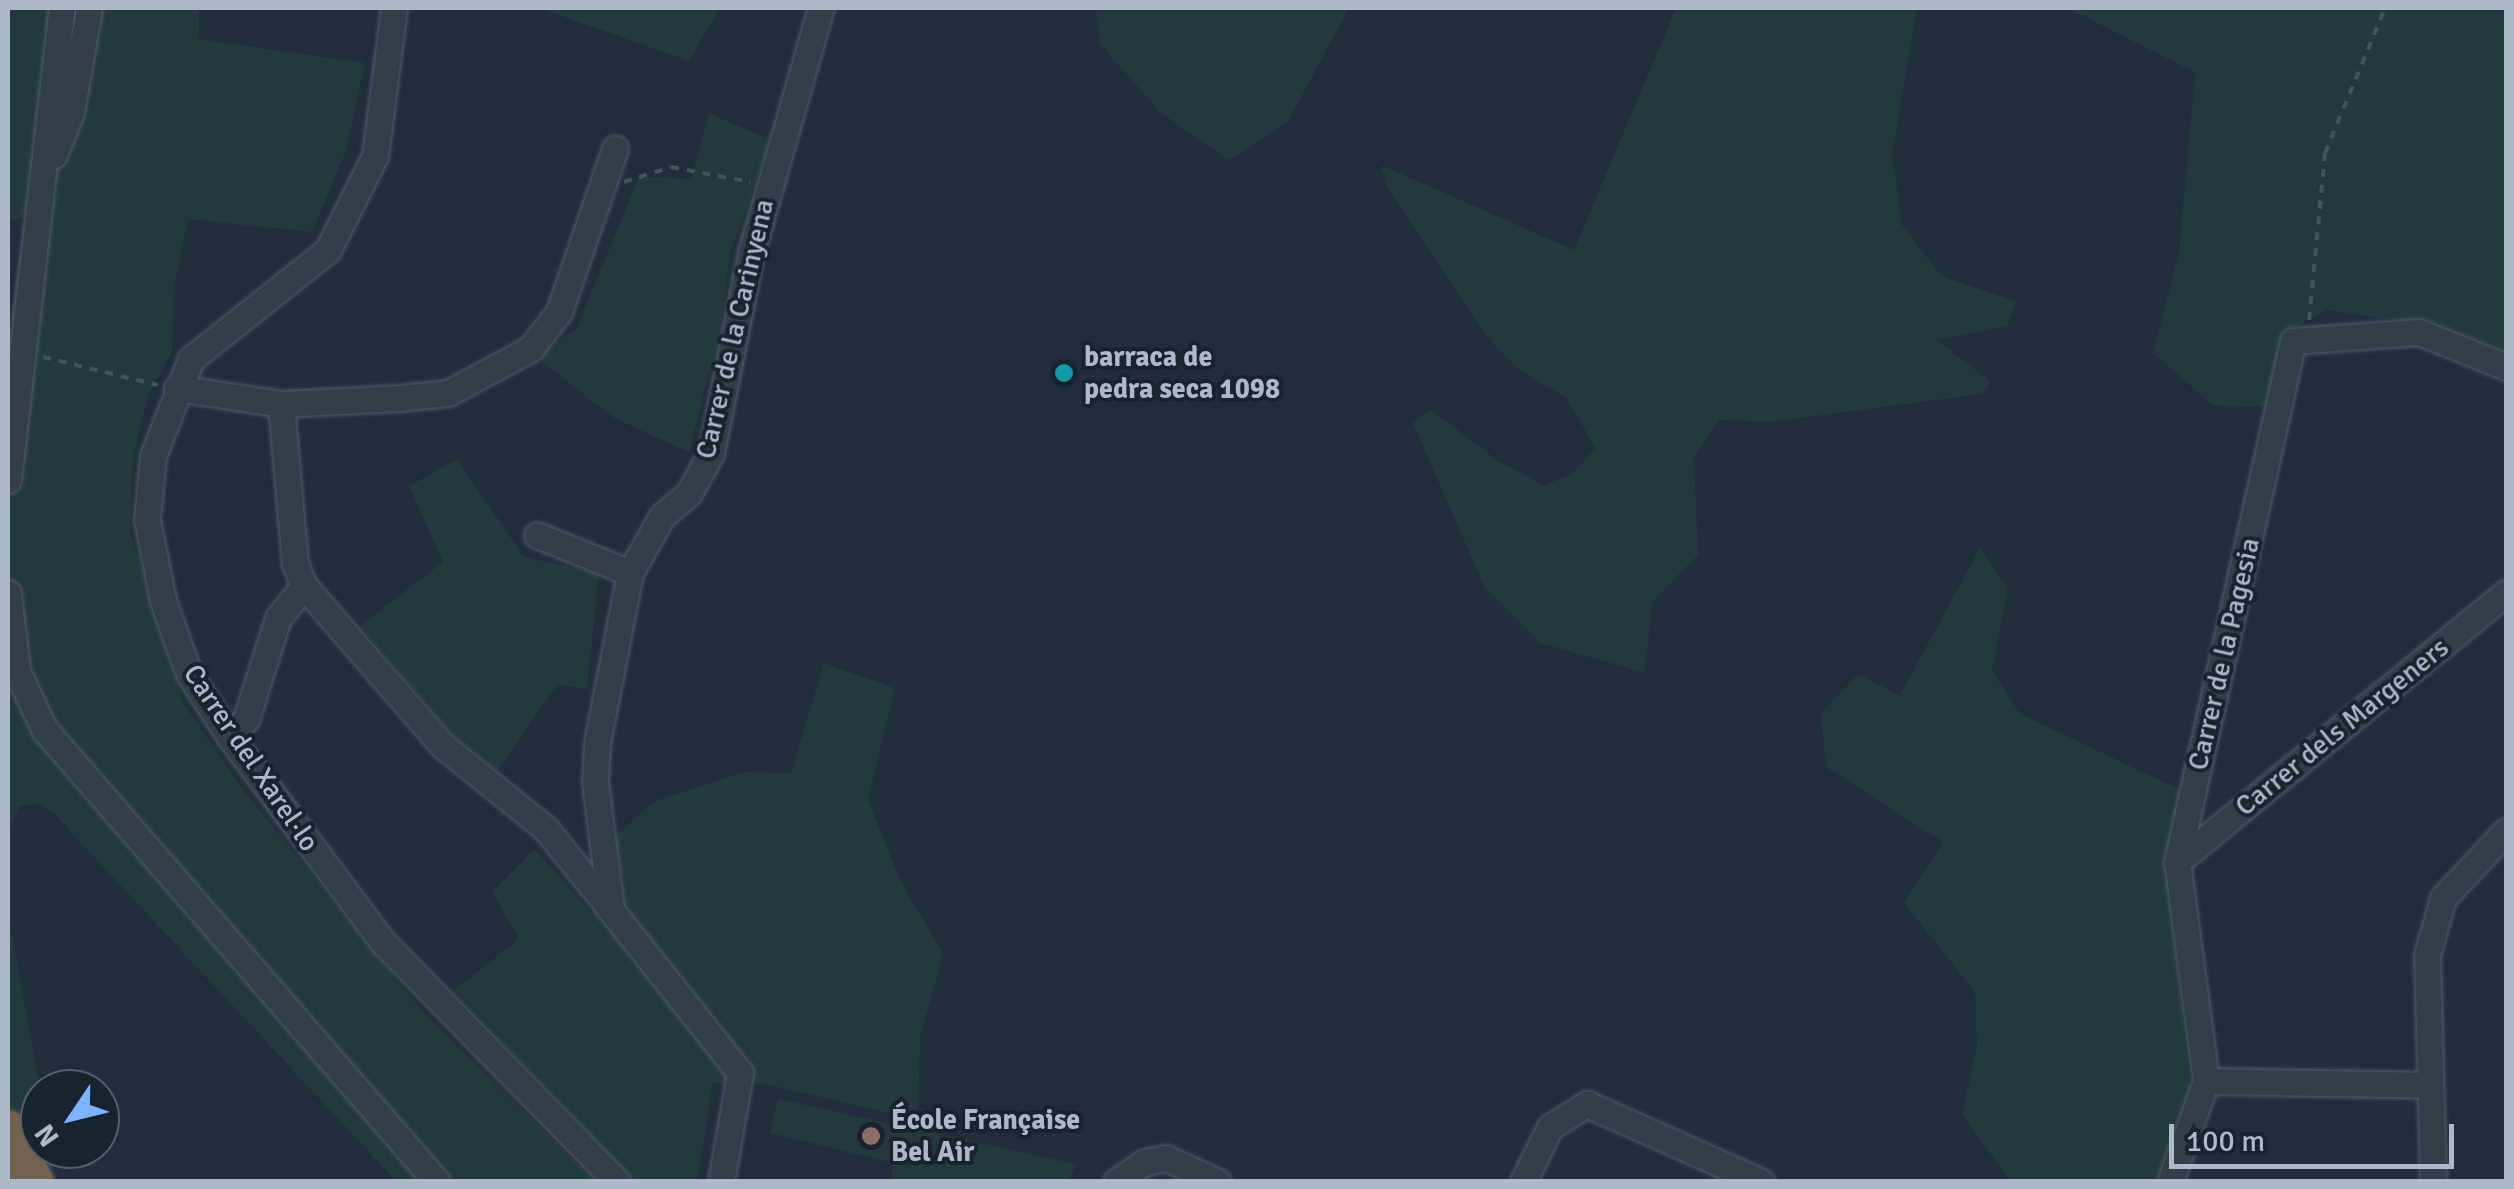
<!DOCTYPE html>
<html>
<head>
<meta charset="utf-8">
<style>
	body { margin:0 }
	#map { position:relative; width:2514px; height:1189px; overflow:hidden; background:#202d3b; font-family:Signika,sans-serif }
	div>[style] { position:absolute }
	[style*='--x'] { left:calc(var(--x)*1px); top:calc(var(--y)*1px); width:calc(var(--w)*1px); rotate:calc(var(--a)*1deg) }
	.green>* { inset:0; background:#223a3c }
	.path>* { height:4px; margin-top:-2px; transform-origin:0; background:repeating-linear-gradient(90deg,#405759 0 8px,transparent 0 16px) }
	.roads { filter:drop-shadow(0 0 2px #515c69) drop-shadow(0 0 2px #515c69) }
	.minor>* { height:25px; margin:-12.5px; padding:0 12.5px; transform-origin:12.5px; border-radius:12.5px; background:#343e4b }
	.highway>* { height:38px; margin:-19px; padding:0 19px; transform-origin:19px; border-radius:19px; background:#726350 }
	.dots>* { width:28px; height:28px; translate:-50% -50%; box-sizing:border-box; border:5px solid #192330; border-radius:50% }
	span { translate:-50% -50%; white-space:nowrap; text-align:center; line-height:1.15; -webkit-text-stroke:8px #192330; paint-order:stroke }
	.street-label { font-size:28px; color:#aeb9c7 }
	.poi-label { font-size:28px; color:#aeb9c7; font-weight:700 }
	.left { translate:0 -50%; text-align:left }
	.frame { position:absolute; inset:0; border:10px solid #aeb9c7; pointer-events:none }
	.north { position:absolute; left:20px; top:1069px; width:100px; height:100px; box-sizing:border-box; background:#192330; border:2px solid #555f6c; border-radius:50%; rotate:235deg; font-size:28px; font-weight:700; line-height:40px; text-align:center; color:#aeb9c7 }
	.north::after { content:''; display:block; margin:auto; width:35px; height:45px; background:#7cb4ff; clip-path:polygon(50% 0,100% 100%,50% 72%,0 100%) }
	.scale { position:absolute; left:2169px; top:1124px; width:285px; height:45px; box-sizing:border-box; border:5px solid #aeb9c7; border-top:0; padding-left:12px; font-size:30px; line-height:35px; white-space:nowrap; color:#aeb9c7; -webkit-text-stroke:8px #192330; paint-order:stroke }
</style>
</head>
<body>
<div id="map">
	<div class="green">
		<div style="clip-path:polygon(8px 8px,199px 8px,199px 39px,365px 63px,346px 151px,312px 232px,188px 219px,175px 283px,172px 352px,149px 394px,134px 451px,130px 531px,182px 701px,241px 787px,425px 1014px,595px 1181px,396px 1181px,55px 815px,38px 803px,19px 807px,8px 832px,8px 334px,25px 216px,8px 222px)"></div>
		<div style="clip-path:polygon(539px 8px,720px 8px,689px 61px)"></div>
		<div style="clip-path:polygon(1096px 8px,1349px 8px,1289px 120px,1229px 160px,1160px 112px,1100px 44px)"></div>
		<div style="clip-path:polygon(1676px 8px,1917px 8px,1892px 154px,1902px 225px,1941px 276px,2016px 301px,2007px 326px,1937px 340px,1991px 382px,1982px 394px,1770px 422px,1719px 420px,1694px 458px,1698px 555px,1652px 602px,1645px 673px,1540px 643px,1485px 588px,1413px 423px,1430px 409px,1498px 461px,1544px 485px,1571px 475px,1596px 448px,1565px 397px,1519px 370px,1488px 337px,1388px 189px,1381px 165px,1574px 250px)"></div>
		<div style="clip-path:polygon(2068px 8px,2506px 8px,2506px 352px,2434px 326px,2327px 310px,2288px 330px,2267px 407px,2214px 406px,2153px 353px,2179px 252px,2195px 73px)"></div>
		<div style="clip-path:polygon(709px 113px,771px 140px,730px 253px,721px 327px,689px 452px,616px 419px,534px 356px,577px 328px,639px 176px,691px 179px)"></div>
		<div style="clip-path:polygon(457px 459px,524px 557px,599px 573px,587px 689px,557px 685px,497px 771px,454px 736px,360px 626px,443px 562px,409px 486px)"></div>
		<div style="clip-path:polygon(1980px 548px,2008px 588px,1992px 671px,2020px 714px,2181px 790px,2167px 870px,2190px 1090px,2157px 1181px,2010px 1181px,1962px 1114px,1977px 1047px,1975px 992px,1904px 903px,1943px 842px,1826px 767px,1821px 714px,1858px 674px,1900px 695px)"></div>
		<div style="clip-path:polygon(824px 663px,895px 688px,868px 800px,900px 880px,943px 954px,920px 1038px,918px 1120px,769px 1085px,713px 1083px,697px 1181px,634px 1181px,453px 991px,519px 939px,492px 892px,535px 849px,591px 912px,624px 884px,614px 837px,655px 801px,743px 772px,791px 773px)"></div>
		<div style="clip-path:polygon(8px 912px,40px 1089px,40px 1149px,53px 1149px,48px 1160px,8px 1176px)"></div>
		<div style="clip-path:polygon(778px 1099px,1076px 1164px,1069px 1181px,891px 1181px,893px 1163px,770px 1133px)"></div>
	</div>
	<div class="path">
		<div style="--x:624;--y:182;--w:49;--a:-17.7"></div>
		<div style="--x:671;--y:167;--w:81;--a:10.6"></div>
		<div style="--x:2309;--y:320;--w:168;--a:-84.5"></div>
		<div style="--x:2325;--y:153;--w:157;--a:-67.5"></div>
		<div style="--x:43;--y:357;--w:118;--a:13.7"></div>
	</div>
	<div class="roads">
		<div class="minor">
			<div style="--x:394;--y:8;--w:149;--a:97.3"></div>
			<div style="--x:375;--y:156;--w:105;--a:116.6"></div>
			<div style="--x:328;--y:250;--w:175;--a:141.5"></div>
			<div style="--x:191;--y:359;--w:104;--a:111.4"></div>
			<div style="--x:153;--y:456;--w:64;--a:95.4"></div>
			<div style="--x:147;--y:520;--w:83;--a:78.8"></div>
			<div style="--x:163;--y:601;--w:77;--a:70.4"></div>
			<div style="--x:189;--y:674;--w:75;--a:56.9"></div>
			<div style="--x:230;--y:737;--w:256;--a:53.3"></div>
			<div style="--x:383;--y:942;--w:335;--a:45.7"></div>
			<div style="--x:54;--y:155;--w:46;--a:-68.4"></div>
			<div style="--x:71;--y:112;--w:106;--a:-80.2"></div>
			<div style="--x:177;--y:388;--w:105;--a:8.7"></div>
			<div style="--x:281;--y:404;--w:118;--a:-2.9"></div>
			<div style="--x:399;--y:398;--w:49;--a:-5.8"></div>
			<div style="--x:448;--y:393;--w:93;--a:-28.2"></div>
			<div style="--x:530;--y:349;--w:47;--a:-51.9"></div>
			<div style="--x:559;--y:312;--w:173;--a:-71.1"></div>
			<div style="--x:281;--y:404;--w:160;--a:85"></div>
			<div style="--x:295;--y:563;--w:25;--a:69"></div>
			<div style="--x:304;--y:586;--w:211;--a:49"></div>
			<div style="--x:442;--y:745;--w:134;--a:38.9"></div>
			<div style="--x:546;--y:829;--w:99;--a:51.2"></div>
			<div style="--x:8;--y:480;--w:475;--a:-83.5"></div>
			<div style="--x:537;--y:535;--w:100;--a:22.2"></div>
			<div style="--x:8;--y:593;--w:79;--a:83.4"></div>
			<div style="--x:17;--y:671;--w:64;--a:65"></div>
			<div style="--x:44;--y:729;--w:600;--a:49.06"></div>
			<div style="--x:230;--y:737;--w:24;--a:-48"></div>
			<div style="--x:246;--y:719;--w:106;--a:-72.4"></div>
			<div style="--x:278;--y:618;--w:41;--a:-50.9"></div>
			<div style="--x:2177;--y:862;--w:425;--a:-39.3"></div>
			<div style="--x:2206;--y:1081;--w:222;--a:1"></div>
			<div style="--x:721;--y:1182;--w:111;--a:-80.1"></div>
			<div style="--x:740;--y:1073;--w:208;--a:-128.4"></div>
			<div style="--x:611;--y:910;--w:129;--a:-97.1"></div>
			<div style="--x:595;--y:782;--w:39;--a:-87"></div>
			<div style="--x:597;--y:743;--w:173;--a:-79"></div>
			<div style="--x:630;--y:573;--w:65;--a:-60.7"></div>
			<div style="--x:662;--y:516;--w:35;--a:-40"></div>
			<div style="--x:689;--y:493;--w:46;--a:-61.2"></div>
			<div style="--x:711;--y:453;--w:204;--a:-78.7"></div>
			<div style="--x:751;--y:253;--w:255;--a:-74.1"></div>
			<div style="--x:1116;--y:1182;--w:35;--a:-35"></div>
			<div style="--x:1145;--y:1162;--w:21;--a:-11"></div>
			<div style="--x:1166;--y:1158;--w:57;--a:24.8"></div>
			<div style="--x:1523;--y:1182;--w:61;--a:-63.9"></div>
			<div style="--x:1550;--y:1127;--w:44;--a:-31.9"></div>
			<div style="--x:1587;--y:1104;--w:191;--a:24.1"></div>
			<div style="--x:2170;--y:1182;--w:107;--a:-70.4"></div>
			<div style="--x:2206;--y:1081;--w:221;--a:-97.5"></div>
			<div style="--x:2177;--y:862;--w:534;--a:-77.45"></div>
			<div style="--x:2293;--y:341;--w:126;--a:-4.1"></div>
			<div style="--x:2419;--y:332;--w:94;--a:21.9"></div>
			<div style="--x:2433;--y:1182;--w:227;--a:-91.5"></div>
			<div style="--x:2427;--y:955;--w:59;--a:-74.3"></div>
			<div style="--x:2443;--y:898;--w:92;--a:-46.8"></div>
		</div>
		<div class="highway">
			<div style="--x:8;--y:1130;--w:58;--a:63.4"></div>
		</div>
	</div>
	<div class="dots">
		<div style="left:1064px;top:373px;background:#0f9aa8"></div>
		<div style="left:871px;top:1136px;background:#8d6e63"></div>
	</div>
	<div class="street-label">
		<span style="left:735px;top:329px;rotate:-77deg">Carrer de la Carinyena</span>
		<span style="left:2224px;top:654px;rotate:-77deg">Carrer de la Pagesia</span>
		<span style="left:2342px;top:727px;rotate:-39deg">Carrer dels Margeners</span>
		<span style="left:251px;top:758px;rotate:56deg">Carrer del Xarel·lo</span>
	</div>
	<div class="poi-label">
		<span class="left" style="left:1084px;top:373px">barraca de<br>pedra seca 1098</span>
		<span class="left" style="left:891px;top:1136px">École Française<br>Bel Air</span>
	</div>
	<div class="frame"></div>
	<div class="north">N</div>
	<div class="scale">100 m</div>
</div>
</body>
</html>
